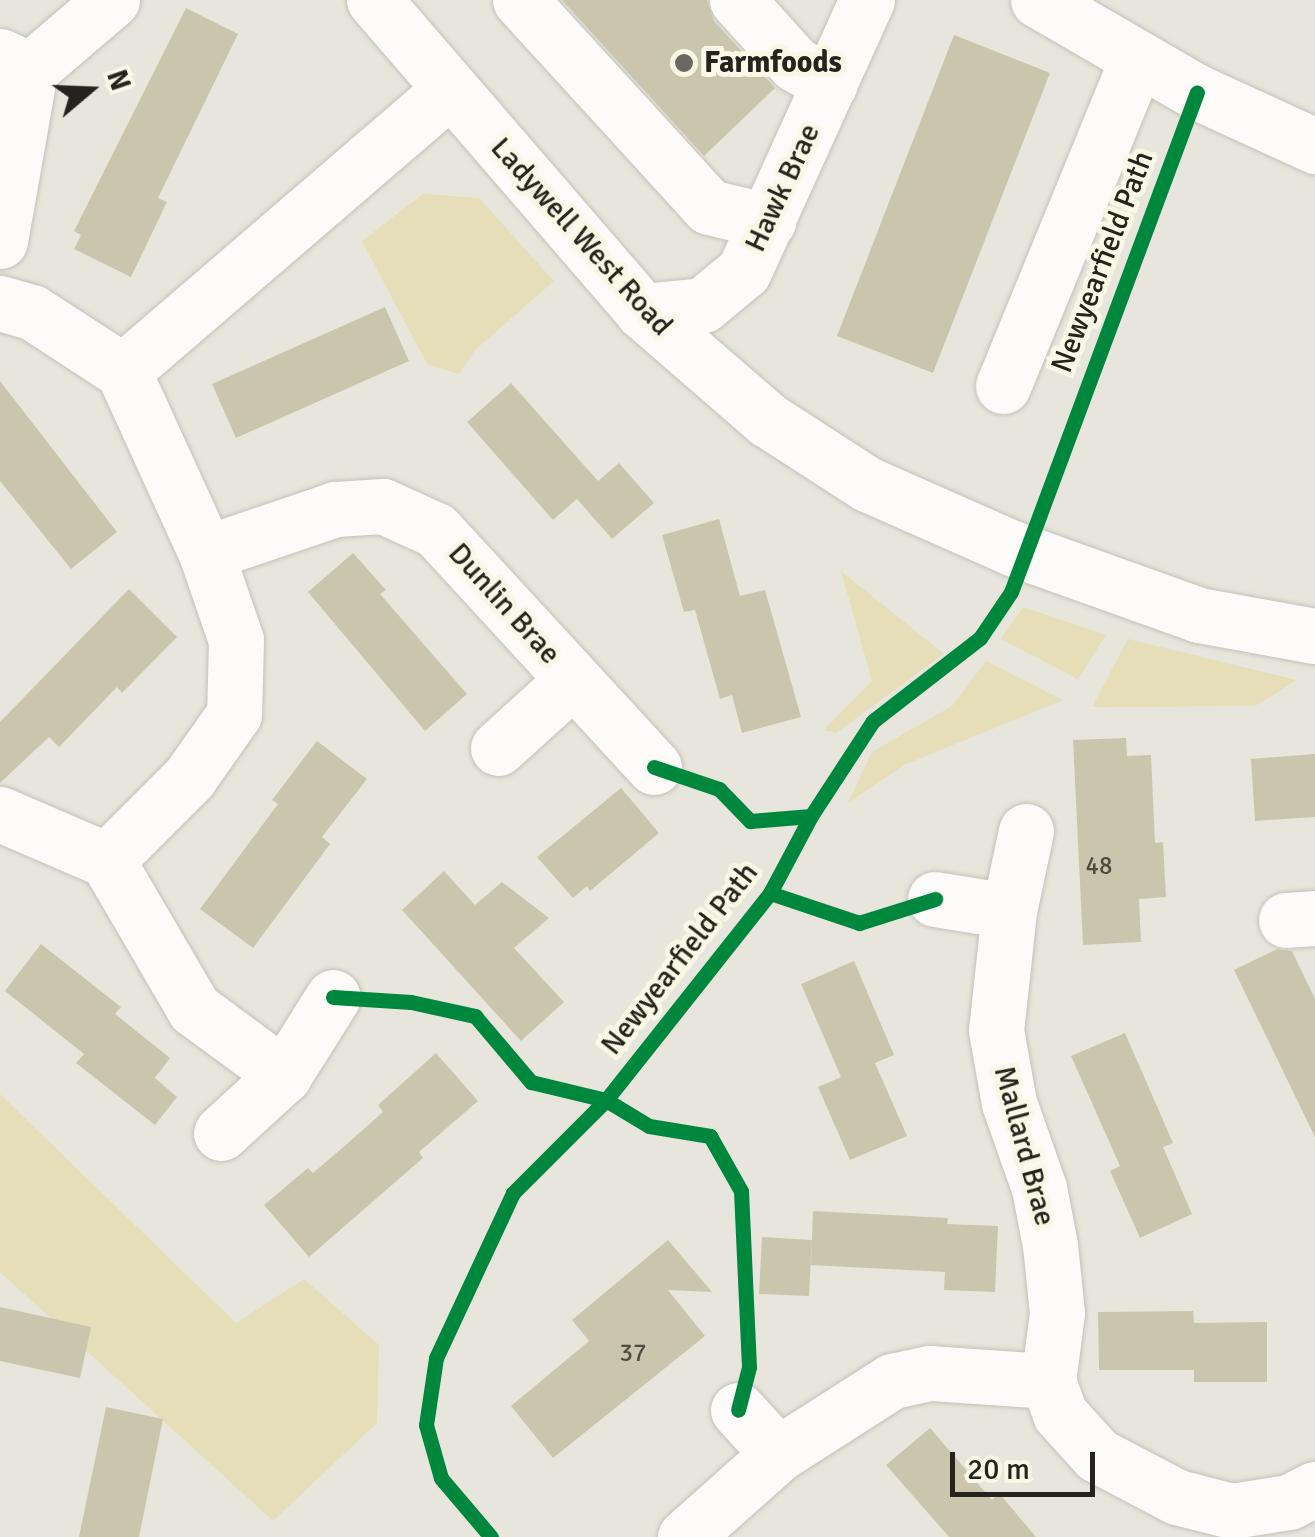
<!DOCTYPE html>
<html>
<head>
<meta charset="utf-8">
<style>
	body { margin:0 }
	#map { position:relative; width:1315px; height:1537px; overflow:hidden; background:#e8e6dc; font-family:Signika,sans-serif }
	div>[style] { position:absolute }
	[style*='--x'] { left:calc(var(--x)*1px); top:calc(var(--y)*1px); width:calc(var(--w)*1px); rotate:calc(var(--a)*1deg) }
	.green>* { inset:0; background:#e5deb8 }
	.building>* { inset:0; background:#cac6ad }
	.roads { filter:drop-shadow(0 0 2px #c3c1ba) drop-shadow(0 0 2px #c3c1ba) }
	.minor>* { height:55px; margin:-27.5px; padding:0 27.5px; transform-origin:27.5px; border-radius:27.5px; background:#fcfbfa }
	.cycleway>* { height:15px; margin:-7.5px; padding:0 7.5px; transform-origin:7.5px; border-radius:7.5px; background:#00873e }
	.dots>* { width:28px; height:28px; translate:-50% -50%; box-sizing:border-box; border:5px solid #f9f7e5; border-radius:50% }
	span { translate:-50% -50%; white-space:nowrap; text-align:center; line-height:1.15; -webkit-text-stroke:10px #f9f7e5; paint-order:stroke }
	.number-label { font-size:25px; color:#4e4c41 }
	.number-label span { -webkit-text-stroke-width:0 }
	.poi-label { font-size:30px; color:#24231d; font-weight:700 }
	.left { translate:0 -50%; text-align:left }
	.street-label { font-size:30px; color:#24231d }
	.north { position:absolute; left:40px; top:40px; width:100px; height:100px; -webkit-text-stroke:8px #f9f7e5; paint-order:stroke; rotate:71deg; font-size:28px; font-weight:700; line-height:40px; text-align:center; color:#24231d }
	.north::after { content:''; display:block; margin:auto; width:35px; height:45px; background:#24231d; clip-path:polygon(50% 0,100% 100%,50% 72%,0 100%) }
	.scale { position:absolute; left:950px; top:1452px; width:145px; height:45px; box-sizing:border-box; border:5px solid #24231d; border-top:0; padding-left:12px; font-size:30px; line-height:35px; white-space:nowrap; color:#24231d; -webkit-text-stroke:8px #f9f7e5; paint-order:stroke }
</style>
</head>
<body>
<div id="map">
	<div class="green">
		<div style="clip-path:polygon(423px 194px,479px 198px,554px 281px,475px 350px,459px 374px,427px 364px,362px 241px)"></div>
		<div style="clip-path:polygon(841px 571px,944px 654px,836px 733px,824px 730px,872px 681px)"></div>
		<div style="clip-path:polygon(1023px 607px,1106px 635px,1078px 679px,1001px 639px)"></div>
		<div style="clip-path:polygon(1128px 639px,1297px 680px,1255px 706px,1092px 707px)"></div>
		<div style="clip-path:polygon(986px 661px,1063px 700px,904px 765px,847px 804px,872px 752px,952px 706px)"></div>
		<div style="clip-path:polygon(0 1094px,236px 1323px,304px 1279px,379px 1345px,377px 1423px,273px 1521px,0 1272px)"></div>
	</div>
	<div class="building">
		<div style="clip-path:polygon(562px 0,707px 0,714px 21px,775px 88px,704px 156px)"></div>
		<div style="clip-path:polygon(186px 8px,238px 34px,158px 198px,167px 202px,131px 277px,74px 249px,81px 235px,74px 231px)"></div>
		<div style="clip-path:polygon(954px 35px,1050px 73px,933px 373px,837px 336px)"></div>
		<div style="clip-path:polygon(385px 307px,409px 361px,236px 438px,212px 384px)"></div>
		<div style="clip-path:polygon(0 381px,117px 532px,71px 569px,0 481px)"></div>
		<div style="clip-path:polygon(511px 383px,598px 481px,619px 463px,654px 503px,612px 539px,577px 499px,553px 520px,467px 422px)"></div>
		<div style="clip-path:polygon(719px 519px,740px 596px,765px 590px,801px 717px,742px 733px,732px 695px,720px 699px,695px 610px,684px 612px,662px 535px)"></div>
		<div style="clip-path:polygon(353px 553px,386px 590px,380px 594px,467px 694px,425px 731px,308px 592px)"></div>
		<div style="clip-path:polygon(129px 589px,177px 637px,122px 693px,117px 687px,59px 747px,49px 737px,0 783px,0 722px)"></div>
		<div style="clip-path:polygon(1126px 738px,1127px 756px,1151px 755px,1155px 843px,1163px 842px,1166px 897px,1139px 899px,1141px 942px,1083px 945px,1073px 740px)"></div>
		<div style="clip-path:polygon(317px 741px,367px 779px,322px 837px,330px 844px,253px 948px,200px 909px,278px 804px,272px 800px)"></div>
		<div style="clip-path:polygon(1315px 754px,1315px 817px,1255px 821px,1251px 759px)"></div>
		<div style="clip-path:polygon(621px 788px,659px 833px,590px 891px,587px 886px,573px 898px,537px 857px)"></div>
		<div style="clip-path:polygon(444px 871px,475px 905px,502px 882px,549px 918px,514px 948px,564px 1002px,521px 1041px,402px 910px)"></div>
		<div style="clip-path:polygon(41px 944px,121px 1007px,115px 1014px,170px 1058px,155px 1078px,177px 1097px,155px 1125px,76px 1063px,84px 1054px,5px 991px)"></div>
		<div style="clip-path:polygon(1277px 949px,1292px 951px,1315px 999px,1315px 1137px,1234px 970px)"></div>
		<div style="clip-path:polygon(854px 961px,894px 1055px,875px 1063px,907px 1136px,850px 1160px,818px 1087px,841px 1077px,801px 984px)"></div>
		<div style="clip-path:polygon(1125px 1033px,1173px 1143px,1163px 1147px,1192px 1214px,1140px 1238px,1110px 1171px,1120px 1166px,1071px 1056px)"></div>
		<div style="clip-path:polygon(436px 1053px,478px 1101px,419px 1152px,423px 1158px,309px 1257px,264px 1205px,308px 1168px,313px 1173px,348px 1143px,383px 1112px,378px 1105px)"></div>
		<div style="clip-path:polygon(813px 1211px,948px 1218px,947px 1224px,998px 1226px,995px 1292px,944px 1290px,945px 1272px,811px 1265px)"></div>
		<div style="clip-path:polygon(762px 1237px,812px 1240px,809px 1296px,759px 1294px)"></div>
		<div style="clip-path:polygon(668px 1240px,712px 1292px,668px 1290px,705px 1336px,553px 1458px,511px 1406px,589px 1341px,572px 1320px)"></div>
		<div style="clip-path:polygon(0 1307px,91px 1327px,80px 1378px,0 1361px)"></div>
		<div style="clip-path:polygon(1193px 1311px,1194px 1323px,1267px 1322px,1267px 1382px,1194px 1382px,1194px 1370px,1099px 1370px,1098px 1312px)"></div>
		<div style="clip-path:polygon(106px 1407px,163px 1419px,139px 1537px,79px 1537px)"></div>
		<div style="clip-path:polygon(930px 1428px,992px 1500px,999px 1493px,1036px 1537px,949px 1537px,886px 1465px)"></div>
	</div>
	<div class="roads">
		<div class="minor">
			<div style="--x:374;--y:0;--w:411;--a:49.2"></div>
			<div style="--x:642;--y:311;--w:167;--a:40.9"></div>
			<div style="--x:768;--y:420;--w:118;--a:32.9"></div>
			<div style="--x:867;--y:484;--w:158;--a:23.8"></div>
			<div style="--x:1012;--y:548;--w:199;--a:19.7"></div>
			<div style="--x:1199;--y:615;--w:118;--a:10.3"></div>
			<div style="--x:520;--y:0;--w:280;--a:47.6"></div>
			<div style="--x:709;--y:207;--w:61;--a:13.3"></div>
			<div style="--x:737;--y:0;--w:86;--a:47.8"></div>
			<div style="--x:795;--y:64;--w:40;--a:29.7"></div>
			<div style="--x:1038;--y:0;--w:184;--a:30.1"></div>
			<div style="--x:1197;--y:92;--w:130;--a:24.6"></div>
			<div style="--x:0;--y:56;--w:33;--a:25"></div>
			<div style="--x:30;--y:70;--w:108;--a:-40.5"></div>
			<div style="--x:0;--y:241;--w:174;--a:-80"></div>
			<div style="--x:0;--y:303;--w:33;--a:16"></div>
			<div style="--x:32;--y:312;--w:108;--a:33"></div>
			<div style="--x:123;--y:371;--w:200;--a:65.5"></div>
			<div style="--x:206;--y:553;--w:92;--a:71"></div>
			<div style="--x:236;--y:640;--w:74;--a:91.5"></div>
			<div style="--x:234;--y:714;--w:78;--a:125.1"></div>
			<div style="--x:189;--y:778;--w:116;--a:135"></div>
			<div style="--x:107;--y:860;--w:173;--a:59.7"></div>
			<div style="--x:194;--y:1009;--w:112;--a:36.3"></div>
			<div style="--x:642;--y:311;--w:61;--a:-5.6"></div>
			<div style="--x:703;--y:305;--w:53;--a:-39.7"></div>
			<div style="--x:744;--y:271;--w:298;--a:-65.6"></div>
			<div style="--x:123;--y:371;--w:431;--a:-40.7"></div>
			<div style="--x:1003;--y:386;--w:353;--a:-67.7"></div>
			<div style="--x:206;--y:553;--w:136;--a:-18.8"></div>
			<div style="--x:335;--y:509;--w:48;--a:-3.6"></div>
			<div style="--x:383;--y:506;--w:58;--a:24.4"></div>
			<div style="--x:436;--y:530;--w:322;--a:47.4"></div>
			<div style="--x:498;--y:748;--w:101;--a:-42.2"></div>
			<div style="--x:0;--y:814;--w:116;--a:23.3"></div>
			<div style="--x:1026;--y:831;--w:82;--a:102"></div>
			<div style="--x:1009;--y:911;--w:120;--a:96.2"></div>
			<div style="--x:996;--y:1030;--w:74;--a:79.9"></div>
			<div style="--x:1009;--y:1103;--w:90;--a:70.6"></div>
			<div style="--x:1039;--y:1188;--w:58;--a:79.1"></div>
			<div style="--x:1050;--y:1245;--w:68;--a:84.1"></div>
			<div style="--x:1057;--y:1313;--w:69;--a:97.5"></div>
			<div style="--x:1048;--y:1381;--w:35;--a:70"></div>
			<div style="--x:1060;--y:1414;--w:55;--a:47.9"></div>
			<div style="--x:1097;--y:1455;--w:90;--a:27.7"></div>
			<div style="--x:1177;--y:1497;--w:57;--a:14.3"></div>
			<div style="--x:1232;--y:1511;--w:58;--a:-9"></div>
			<div style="--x:1289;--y:1502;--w:29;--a:-27"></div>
			<div style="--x:935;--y:899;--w:75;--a:9.2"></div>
			<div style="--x:1286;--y:920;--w:29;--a:-4"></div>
			<div style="--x:221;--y:1133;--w:86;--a:-42.6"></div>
			<div style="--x:284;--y:1075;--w:92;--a:-57.9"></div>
			<div style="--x:738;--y:1410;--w:59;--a:47.7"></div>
			<div style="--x:685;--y:1537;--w:125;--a:-41.7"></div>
			<div style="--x:778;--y:1454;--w:135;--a:-32.6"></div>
			<div style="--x:892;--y:1381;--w:39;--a:-12"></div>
			<div style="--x:930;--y:1373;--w:118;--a:3.9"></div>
		</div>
	</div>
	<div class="cycleway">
		<div style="--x:654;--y:767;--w:69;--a:18.7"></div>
		<div style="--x:719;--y:789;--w:45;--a:45.9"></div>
		<div style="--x:750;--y:821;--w:61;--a:-4.7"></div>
		<div style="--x:770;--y:893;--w:94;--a:18.6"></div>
		<div style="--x:859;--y:923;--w:80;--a:-17.5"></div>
		<div style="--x:333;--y:997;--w:78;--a:3.7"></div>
		<div style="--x:411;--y:1002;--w:66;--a:12.3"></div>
		<div style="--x:475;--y:1016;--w:87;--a:49.7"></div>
		<div style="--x:531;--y:1082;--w:77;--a:13.5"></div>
		<div style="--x:606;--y:1100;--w:50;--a:31.2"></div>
		<div style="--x:649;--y:1126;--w:62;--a:9.3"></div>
		<div style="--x:710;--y:1136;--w:63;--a:60.6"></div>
		<div style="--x:741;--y:1191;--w:176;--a:87.4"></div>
		<div style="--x:749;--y:1367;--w:44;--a:104.3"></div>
		<div style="--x:491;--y:1537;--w:77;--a:-130.3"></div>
		<div style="--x:441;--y:1478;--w:55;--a:-105.8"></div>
		<div style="--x:426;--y:1425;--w:68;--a:-81.5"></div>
		<div style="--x:436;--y:1358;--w:182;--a:-65"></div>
		<div style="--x:513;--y:1193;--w:132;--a:-45"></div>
		<div style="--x:606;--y:1100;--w:264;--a:-51.6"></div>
		<div style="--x:770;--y:893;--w:87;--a:-62"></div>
		<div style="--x:811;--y:816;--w:113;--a:-56.9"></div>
		<div style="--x:873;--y:721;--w:135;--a:-37.8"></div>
		<div style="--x:980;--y:638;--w:55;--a:-56"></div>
		<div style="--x:1011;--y:592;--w:533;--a:-69.59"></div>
	</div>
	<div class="dots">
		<div style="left:684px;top:63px;background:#696760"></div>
	</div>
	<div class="number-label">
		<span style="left:1099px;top:866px">48</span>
		<span style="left:633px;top:1353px">37</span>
	</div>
	<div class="poi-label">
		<span class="left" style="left:704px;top:63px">Farmfoods</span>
	</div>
	<div class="street-label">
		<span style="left:783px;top:188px;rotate:-65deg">Hawk Brae</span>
		<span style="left:581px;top:237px;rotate:48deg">Ladywell West Road</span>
		<span style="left:1103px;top:262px;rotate:-69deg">Newyearfield Path</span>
		<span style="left:504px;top:604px;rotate:48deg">Dunlin Brae</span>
		<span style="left:680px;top:959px;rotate:-52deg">Newyearfield Path</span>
		<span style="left:1024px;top:1146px;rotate:75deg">Mallard Brae</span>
	</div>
	<div class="north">N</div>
	<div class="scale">20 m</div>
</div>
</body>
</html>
